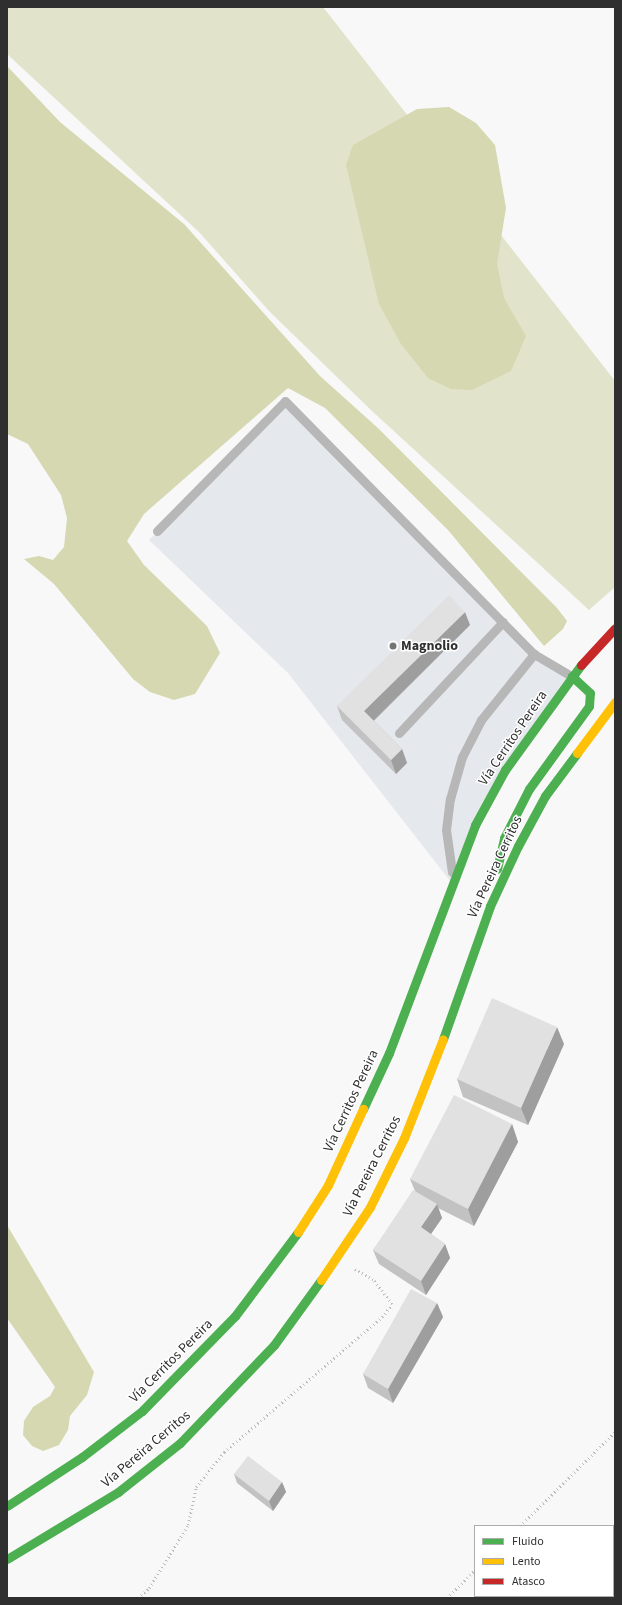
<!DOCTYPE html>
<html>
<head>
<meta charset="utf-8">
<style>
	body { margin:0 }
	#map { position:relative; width:622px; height:1605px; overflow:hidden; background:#f8f8f9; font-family:"Source Sans 3",sans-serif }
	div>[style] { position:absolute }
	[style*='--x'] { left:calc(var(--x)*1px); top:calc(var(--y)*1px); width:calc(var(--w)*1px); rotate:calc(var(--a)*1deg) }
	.built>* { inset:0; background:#e5e8ed }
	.green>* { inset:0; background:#e1e3ca }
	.forest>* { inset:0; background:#d6d8b1 }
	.path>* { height:2.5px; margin-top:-1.25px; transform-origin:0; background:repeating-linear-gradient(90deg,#bcbcbd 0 1px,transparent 0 4px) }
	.lane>* { height:9px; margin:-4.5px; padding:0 4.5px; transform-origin:4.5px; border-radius:4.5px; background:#b7b7b7 }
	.fast>* { height:9px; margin:-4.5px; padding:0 4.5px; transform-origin:4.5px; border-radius:4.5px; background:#4caf50 }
	.slow>* { height:9px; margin:-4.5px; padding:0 4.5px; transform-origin:4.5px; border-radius:4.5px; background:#ffc107 }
	.jam>* { height:9px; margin:-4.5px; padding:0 4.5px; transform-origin:4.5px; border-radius:4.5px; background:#c62828 }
	.wall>* { inset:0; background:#c2c2c2 }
	.shaded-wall>* { inset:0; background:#9e9e9e }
	.building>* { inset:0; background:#e1e1e1 }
	.dots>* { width:11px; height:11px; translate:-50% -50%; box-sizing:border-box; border:2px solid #fff; border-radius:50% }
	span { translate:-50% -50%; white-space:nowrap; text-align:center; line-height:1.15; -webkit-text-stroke:3px #fff; paint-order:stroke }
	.poi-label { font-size:14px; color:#2f2f30; font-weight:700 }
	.left { translate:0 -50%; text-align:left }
	.street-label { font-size:14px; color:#2f2f30 }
	.frame { position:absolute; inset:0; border:8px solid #2f2f30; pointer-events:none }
	.legend { position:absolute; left:474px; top:1525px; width:140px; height:72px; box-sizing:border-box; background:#fff; border:1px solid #acacac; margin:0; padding:5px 7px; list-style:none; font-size:12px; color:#2f2f30 }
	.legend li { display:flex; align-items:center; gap:8px; height:20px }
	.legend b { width:20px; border:1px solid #acacac }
</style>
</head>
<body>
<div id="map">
	<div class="built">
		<div style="clip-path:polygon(285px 401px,518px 638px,572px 676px,505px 770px,454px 886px,288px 673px,149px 540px)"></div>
	</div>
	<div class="green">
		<div style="clip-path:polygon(7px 7px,323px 7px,615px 381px,615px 587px,589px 610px,372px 411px,270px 312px,199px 232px,7px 54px)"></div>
	</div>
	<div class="forest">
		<div style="clip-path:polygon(7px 66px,60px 122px,184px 224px,320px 376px,379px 429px,557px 608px,567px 621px,563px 629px,544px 646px,448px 530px,325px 408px,288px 388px,144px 514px,127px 541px,144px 565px,207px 626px,220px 653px,195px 694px,174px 700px,150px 692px,133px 679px,54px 584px,24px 559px,39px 556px,53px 560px,64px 547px,67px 518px,61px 495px,28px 444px,7px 434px)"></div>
		<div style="clip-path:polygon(449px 107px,476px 123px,495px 145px,506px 208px,497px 264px,504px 298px,526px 336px,511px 371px,472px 390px,451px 389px,428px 378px,401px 344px,379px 304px,346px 165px,353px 145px,417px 109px)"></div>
		<div style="clip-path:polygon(7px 1225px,94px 1372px,87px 1395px,70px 1416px,68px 1430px,59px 1445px,43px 1451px,32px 1446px,23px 1435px,24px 1421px,33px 1407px,50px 1396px,55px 1387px,7px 1318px)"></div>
	</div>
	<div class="path">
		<div style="--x:520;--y:1526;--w:134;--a:-44.7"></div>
		<div style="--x:138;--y:1598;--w:15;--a:-42"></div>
		<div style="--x:149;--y:1588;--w:74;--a:-58.2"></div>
		<div style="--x:188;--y:1525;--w:39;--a:-78"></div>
		<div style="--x:196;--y:1487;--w:45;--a:-51.3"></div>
		<div style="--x:224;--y:1452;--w:208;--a:-40.5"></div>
		<div style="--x:382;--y:1317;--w:16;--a:-52"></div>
		<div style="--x:392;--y:1304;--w:31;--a:-128"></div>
		<div style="--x:373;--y:1280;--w:22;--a:-150"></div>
		<div style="--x:447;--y:1598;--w:40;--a:-45"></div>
	</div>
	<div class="lane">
		<div style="--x:157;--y:531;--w:182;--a:-45.4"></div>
		<div style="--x:285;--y:401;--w:355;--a:45.5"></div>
		<div style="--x:534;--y:654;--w:43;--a:30.7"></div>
		<div style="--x:399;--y:733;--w:152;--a:-46.9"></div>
		<div style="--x:452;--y:872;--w:42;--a:-98.1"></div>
		<div style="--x:446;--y:830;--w:31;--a:-83"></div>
		<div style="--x:450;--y:799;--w:44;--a:-74.1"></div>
		<div style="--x:462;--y:757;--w:42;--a:-62.8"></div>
		<div style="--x:481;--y:720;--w:85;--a:-51.2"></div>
	</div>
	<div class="fast">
		<div style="--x:497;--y:869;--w:32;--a:-77"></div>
		<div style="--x:504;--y:838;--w:55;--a:-63"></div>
		<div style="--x:529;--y:789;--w:102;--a:-54.1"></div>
		<div style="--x:589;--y:706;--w:13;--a:-86"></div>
		<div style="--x:590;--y:693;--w:25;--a:-137"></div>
		<div style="--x:443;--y:1039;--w:141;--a:-70.5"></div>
		<div style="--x:490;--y:906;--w:66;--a:-65"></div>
		<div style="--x:518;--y:846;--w:57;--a:-61.6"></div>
		<div style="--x:545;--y:796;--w:54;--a:-53.3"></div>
		<div style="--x:363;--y:1109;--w:62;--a:-65.1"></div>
		<div style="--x:389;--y:1053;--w:244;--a:-69.3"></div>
		<div style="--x:475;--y:825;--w:63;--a:-61.4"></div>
		<div style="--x:505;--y:770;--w:130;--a:-54.1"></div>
		<div style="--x:7;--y:1506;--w:90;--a:-33.2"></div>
		<div style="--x:82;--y:1457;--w:76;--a:-37.5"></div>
		<div style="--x:142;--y:1411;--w:133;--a:-45.6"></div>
		<div style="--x:235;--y:1316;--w:105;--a:-53.1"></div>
		<div style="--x:7;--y:1559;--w:130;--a:-31.1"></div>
		<div style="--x:118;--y:1492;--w:79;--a:-38.3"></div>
		<div style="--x:180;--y:1443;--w:136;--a:-46.2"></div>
		<div style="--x:274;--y:1345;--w:80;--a:-54.1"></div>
	</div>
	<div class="slow">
		<div style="--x:577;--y:753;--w:64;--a:-53.3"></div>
		<div style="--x:298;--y:1232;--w:56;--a:-57.4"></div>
		<div style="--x:328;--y:1185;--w:84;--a:-65.3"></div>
		<div style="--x:321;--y:1280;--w:88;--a:-56.1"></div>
		<div style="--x:370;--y:1207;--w:77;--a:-63.8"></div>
		<div style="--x:404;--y:1138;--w:106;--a:-68.5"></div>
	</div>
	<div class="jam">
		<div style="--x:581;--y:665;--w:50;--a:-47.4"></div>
	</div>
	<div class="wall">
		<div style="clip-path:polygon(470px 625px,374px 721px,402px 749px,407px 763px,396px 774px,342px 720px,337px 706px)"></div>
		<div style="clip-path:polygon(564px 1044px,528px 1125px,463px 1097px,457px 1079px)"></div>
		<div style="clip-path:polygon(512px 1124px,518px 1142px,474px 1226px,438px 1208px,442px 1218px,431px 1234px,445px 1244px,450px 1258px,426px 1295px,379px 1264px,373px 1250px,415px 1191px,410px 1179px)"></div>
		<div style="clip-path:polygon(437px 1303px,443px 1317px,393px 1403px,368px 1388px,363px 1374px)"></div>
		<div style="clip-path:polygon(234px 1474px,282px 1482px,286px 1492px,273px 1511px,237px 1483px)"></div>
	</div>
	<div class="shaded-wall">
		<div style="clip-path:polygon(465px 612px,470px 625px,369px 725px,364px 711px)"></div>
		<div style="clip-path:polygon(402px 749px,407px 763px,396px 774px,391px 760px)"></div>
		<div style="clip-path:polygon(557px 1027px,564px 1044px,528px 1125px,521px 1108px)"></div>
		<div style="clip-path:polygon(512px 1124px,518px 1142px,474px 1226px,468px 1209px)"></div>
		<div style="clip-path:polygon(437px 1204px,442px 1218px,426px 1241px,421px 1227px)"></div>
		<div style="clip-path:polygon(445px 1244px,450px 1258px,426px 1295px,421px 1281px)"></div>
		<div style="clip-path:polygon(437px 1303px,443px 1317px,393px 1403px,388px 1389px)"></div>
		<div style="clip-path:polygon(282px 1482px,286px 1492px,273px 1511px,269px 1501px)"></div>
	</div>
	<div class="building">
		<div style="clip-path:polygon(449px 595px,465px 612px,364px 711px,402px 749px,391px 760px,337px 706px)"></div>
		<div style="clip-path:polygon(492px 998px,557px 1027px,521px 1108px,457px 1079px)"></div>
		<div style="clip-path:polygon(454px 1095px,512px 1124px,468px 1209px,410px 1179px)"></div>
		<div style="clip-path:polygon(413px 1190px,437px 1204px,421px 1227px,445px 1244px,421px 1281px,373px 1250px)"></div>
		<div style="clip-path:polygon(411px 1289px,437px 1303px,388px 1389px,363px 1374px)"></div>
		<div style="clip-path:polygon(248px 1456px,282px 1482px,269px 1501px,234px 1474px)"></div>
	</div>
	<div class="dots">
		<div style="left:393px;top:646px;background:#757576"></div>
	</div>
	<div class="poi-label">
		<span class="left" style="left:401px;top:646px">Magnolio</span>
	</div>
	<div class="street-label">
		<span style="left:513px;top:738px;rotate:-56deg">Vía Cerritos Pereira</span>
		<span style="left:495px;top:867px;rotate:-65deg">Vía Pereira Cerritos</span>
		<span style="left:351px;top:1101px;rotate:-65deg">Vía Cerritos Pereira</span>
		<span style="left:372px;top:1166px;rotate:-63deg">Vía Pereira Cerritos</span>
		<span style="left:171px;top:1361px;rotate:-45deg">Vía Cerritos Pereira</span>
		<span style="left:146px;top:1449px;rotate:-40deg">Vía Pereira Cerritos</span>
	</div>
	<div class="frame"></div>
	<ul class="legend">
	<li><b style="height:5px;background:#4caf50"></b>Fluido</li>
	<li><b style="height:5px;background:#ffc107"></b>Lento</li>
	<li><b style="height:5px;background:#c62828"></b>Atasco</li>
	</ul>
</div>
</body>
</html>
